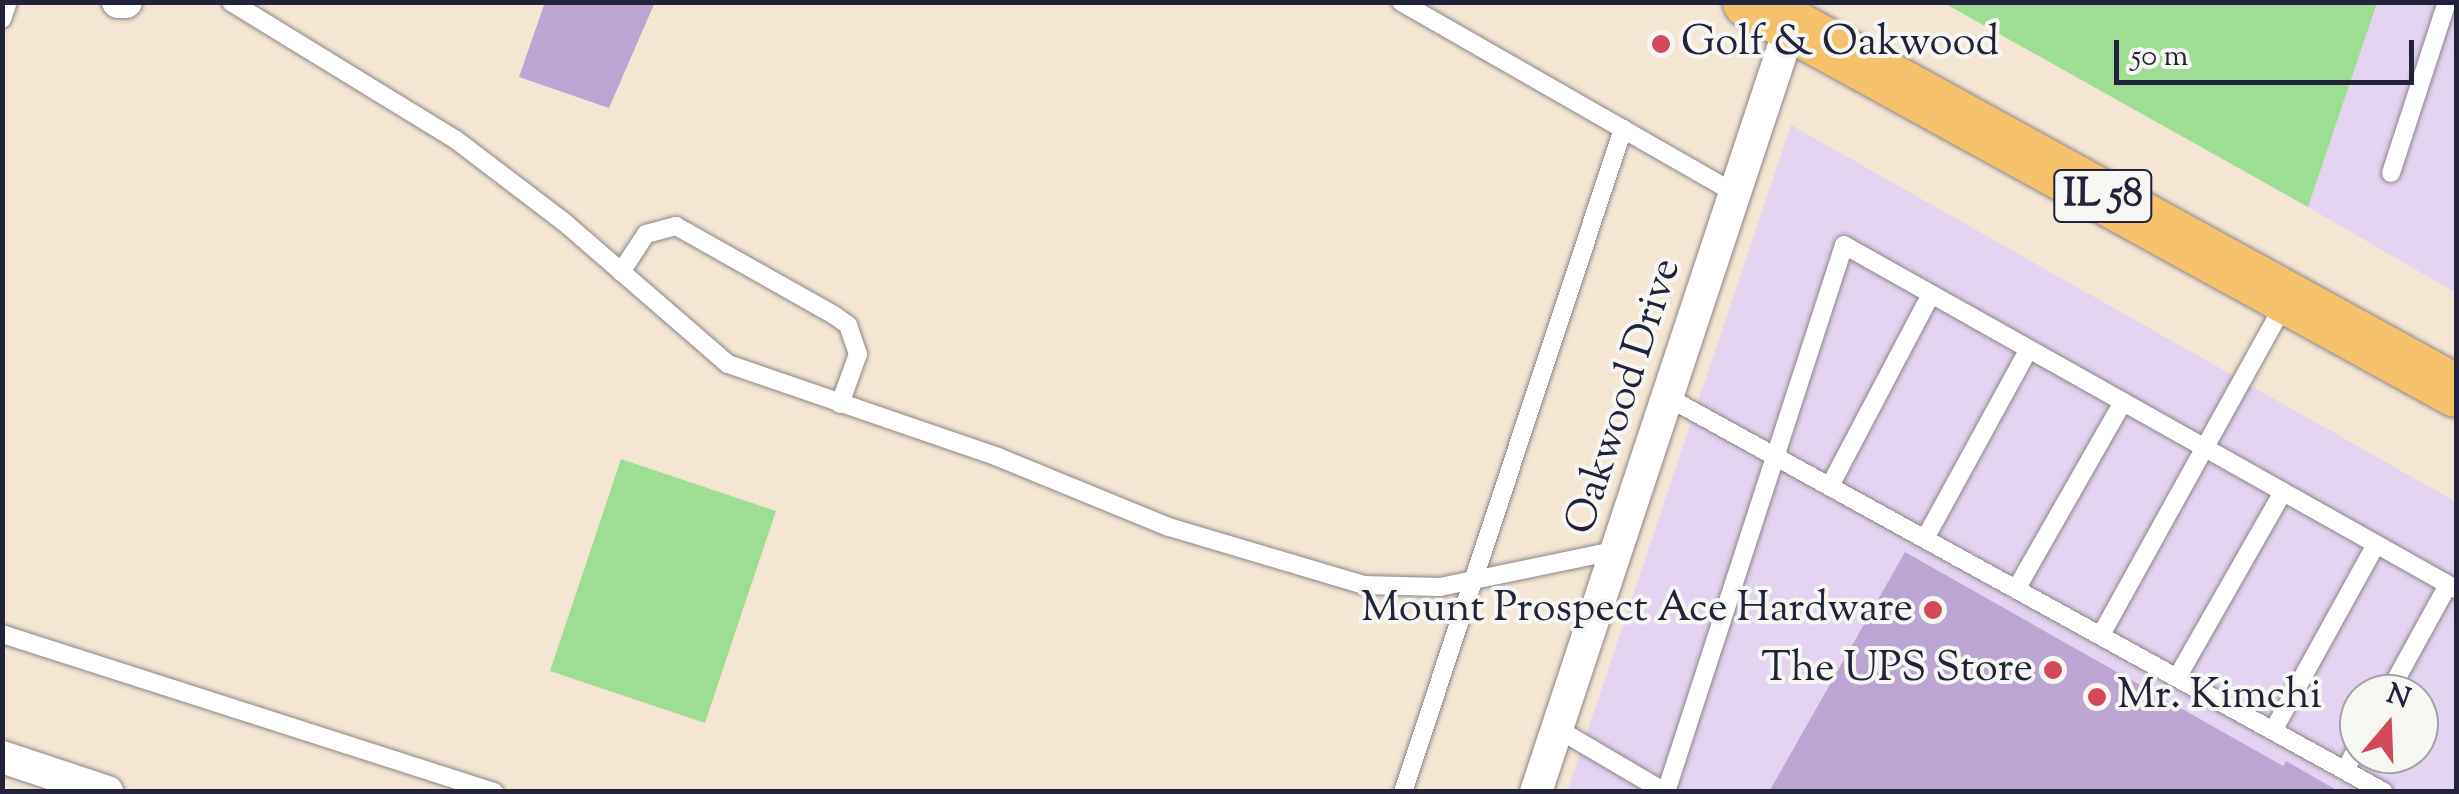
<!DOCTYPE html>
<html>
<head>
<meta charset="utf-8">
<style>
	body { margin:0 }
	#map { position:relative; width:2459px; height:794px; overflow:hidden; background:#f4e6d3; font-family:"Sorts Mill Goudy",serif }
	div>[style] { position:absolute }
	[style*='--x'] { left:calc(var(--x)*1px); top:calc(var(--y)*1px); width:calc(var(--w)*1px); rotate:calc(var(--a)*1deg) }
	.built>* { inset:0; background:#e4d3f1 }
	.green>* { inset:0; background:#9ede94 }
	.building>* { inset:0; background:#bca5d3 }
	.roads { filter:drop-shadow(0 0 2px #8b8487) drop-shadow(0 0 2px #8b8487) }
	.lane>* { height:18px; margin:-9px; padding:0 9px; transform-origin:9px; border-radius:9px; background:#fff }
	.street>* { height:32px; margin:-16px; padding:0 16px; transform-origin:16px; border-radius:16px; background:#fff }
	.primary>* { height:52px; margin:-26px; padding:0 26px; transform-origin:26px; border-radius:26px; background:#f5c16b }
	.dots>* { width:28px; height:28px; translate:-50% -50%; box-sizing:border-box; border:5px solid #f6f6f2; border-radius:50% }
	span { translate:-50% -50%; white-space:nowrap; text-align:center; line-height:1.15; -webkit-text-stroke:8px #f6f6f2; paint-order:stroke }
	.shield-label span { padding:2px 8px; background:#f6f6f2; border:2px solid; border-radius:8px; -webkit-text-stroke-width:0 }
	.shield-label { font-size:40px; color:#22223b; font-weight:700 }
	.poi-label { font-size:42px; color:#22223b }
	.left { translate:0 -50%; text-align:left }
	.right { translate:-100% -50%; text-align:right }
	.street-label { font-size:42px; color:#22223b }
	.frame { position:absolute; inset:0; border:5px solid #22223b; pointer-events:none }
	.north { position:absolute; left:2339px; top:674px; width:100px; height:100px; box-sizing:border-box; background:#f6f6f2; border:2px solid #a1a1a9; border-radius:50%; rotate:19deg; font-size:28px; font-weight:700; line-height:40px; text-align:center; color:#22223b }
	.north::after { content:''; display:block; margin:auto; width:35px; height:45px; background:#d1495b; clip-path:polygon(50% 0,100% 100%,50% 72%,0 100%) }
	.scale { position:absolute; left:2114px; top:40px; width:300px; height:45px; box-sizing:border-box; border:5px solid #22223b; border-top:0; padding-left:12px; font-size:30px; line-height:35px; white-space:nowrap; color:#22223b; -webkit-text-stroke:8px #f6f6f2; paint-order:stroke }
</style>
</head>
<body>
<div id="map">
	<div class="built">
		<div style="clip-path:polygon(2377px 3px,2456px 3px,2456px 293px,2308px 207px)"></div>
		<div style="clip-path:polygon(evenodd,1791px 125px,2456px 502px,2456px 791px,1567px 792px,1791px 125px,2359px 694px,2419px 694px,2419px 754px,2359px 754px,2359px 694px)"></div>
	</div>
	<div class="green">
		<div style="clip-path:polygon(1944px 3px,2377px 3px,2308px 207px)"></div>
		<div style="clip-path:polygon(621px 459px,776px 511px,705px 723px,550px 671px)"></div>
	</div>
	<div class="building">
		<div style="clip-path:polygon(545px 2px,655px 2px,609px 108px,519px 77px)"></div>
		<div style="clip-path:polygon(1905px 552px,2283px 766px,2286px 761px,2340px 792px,1769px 792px)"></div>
	</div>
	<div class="roads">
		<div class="lane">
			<div style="--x:231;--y:2;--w:263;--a:31.5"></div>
			<div style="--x:455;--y:139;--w:137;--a:37.3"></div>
			<div style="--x:564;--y:222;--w:217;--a:40.9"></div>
			<div style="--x:728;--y:364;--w:286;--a:19"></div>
			<div style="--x:998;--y:457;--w:185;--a:22.3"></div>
			<div style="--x:1169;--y:527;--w:203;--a:16.6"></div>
			<div style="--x:1364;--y:585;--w:76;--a:1.5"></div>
			<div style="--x:1440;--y:587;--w:183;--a:-11.7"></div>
			<div style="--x:1401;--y:2;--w:386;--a:29.8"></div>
			<div style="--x:2;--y:19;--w:18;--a:-71"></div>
			<div style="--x:2391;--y:173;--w:180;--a:-71.9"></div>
			<div style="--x:621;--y:272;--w:45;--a:-56.7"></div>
			<div style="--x:646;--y:234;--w:31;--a:-15"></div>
			<div style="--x:676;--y:226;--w:181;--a:29.4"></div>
			<div style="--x:834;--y:315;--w:17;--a:36"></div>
			<div style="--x:848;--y:325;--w:31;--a:71"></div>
			<div style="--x:858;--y:354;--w:53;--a:109.8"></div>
			<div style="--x:1669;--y:398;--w:816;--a:28.86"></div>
			<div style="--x:1832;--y:482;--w:212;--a:-62.2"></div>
			<div style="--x:1927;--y:535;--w:212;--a:-61.3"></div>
			<div style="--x:2018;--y:586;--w:212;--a:-60.3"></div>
			<div style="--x:2102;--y:633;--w:380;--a:-61"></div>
			<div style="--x:2;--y:634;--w:517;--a:17.8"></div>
			<div style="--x:2178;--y:676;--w:212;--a:-60.3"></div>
			<div style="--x:2388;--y:694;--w:124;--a:-61.2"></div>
			<div style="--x:1558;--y:729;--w:124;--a:30.5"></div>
			<div style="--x:2274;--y:729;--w:211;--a:-61.1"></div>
			<div style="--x:2345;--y:770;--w:29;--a:-61"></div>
			<div style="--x:1403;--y:792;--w:699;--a:-71.64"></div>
			<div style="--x:1666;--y:792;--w:575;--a:-71.97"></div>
			<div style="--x:1844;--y:245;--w:702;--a:29.34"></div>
		</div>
		<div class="street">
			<div style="--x:118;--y:2;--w:8;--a:0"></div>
			<div style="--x:2;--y:757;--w:111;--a:18.4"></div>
			<div style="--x:1536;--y:792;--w:806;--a:-71.63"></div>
		</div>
		<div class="primary">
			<div style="--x:1749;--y:2;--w:807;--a:28.82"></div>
		</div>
	</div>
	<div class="dots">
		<div style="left:1661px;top:44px;background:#d1495b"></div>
		<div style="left:1933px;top:610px;background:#d1495b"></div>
		<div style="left:2053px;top:670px;background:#d1495b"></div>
		<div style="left:2097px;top:697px;background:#d1495b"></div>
	</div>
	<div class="shield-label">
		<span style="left:2103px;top:196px">IL 58</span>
	</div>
	<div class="poi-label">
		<span class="left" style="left:1681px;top:44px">Golf &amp; Oakwood</span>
		<span class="right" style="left:1913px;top:610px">Mount Prospect Ace Hardware</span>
		<span class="right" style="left:2033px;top:670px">The UPS Store</span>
		<span class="left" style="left:2117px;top:697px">Mr. Kimchi</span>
	</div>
	<div class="street-label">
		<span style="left:1625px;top:397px;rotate:-72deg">Oakwood Drive</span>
	</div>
	<div class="frame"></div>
	<div class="north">N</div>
	<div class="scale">50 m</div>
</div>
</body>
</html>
